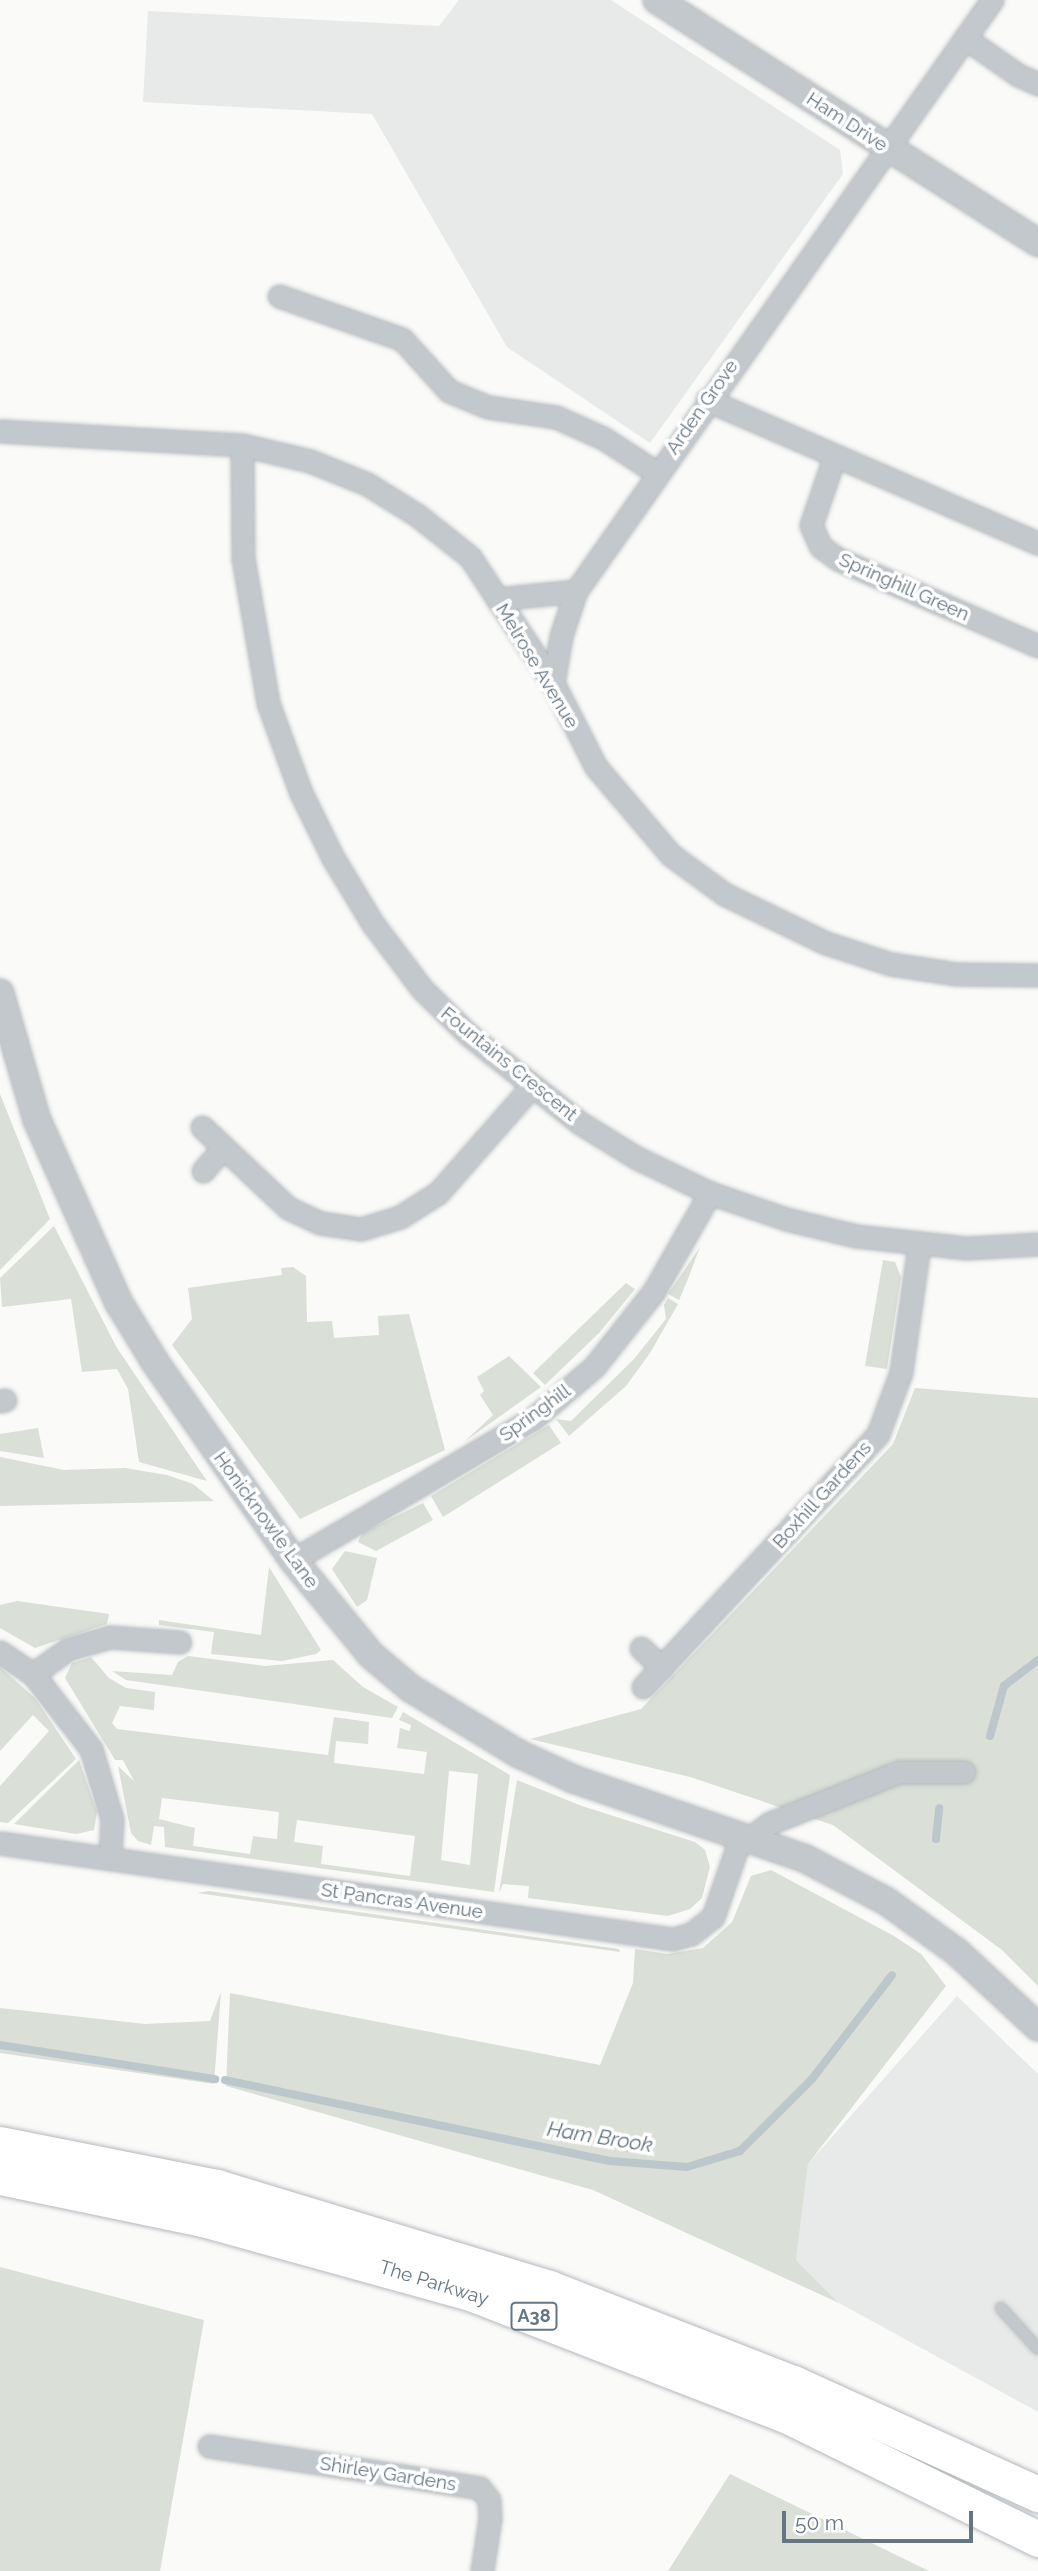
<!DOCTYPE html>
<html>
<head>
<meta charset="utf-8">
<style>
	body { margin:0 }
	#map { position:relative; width:1038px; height:2571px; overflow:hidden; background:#fafaf8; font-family:Raleway,sans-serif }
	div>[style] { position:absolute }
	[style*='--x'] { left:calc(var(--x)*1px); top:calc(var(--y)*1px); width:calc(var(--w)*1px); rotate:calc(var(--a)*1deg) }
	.built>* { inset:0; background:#e8e9e9 }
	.green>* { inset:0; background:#dadfd7 }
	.stream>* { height:8px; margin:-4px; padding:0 4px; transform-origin:4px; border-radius:4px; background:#bbc7cb }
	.roads { filter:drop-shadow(0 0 2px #b4b9bd) drop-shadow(0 0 2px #b4b9bd) }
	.service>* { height:10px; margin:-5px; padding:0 5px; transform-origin:5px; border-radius:5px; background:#c3c8cc }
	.minor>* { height:21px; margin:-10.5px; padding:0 10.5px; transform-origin:10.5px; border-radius:10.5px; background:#c3c8cc }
	.tertiary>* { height:26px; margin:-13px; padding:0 13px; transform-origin:13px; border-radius:13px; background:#c3c8cc }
	.trunk>* { height:35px; margin:-17.5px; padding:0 17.5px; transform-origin:17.5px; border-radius:17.5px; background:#fff }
	span { translate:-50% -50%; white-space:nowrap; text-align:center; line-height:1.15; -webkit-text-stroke:7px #fff; paint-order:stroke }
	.shield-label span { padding:2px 5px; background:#fff; border:2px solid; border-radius:5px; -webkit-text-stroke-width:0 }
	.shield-label { font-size:18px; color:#657683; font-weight:700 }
	.street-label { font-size:19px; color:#657683 }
	.water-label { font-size:21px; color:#60757c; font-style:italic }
	.scale { position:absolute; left:782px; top:2511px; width:191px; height:32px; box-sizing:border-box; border:4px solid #657683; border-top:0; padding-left:9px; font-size:21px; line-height:24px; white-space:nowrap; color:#657683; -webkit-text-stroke:5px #fff; paint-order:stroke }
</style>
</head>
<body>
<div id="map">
	<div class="built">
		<div style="clip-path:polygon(459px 0,611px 0,840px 150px,843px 174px,650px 443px,507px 347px,372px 114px,143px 102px,148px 11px,439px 26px)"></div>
		<div style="clip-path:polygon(957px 1996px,1038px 2074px,1038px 2412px,839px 2303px,796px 2260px,808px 2164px)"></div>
	</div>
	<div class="green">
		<div style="clip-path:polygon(0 1094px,50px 1219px,0 1270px)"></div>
		<div style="clip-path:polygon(54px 1226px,117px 1348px,207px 1481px,139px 1462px,128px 1389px,117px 1369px,82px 1372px,71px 1299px,2px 1307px,0 1278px)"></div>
		<div style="clip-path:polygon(700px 1247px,688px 1279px,679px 1300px,668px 1294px)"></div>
		<div style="clip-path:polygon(883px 1260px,895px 1262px,901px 1277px,887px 1369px,865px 1366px)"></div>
		<div style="clip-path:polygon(293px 1267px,306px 1276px,307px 1322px,332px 1321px,334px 1338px,379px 1335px,378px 1316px,409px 1314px,445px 1450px,300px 1519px,172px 1345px,192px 1319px,188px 1288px,282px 1275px,281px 1268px)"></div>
		<div style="clip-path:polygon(626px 1283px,635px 1289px,599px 1333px,545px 1385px,533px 1373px)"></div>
		<div style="clip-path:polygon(668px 1298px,678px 1304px,650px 1353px,626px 1386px,569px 1436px,556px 1419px,571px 1421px,634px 1359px,666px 1319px,664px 1305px)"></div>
		<div style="clip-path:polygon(509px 1356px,541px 1387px,464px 1442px,493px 1415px,480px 1395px,484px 1391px,477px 1377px)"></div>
		<div style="clip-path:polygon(915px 1388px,1038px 1398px,1038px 1986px,1002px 1950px,833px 1825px,690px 1777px,530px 1739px,641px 1709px,893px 1444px)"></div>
		<div style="clip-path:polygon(549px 1425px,561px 1443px,443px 1517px,431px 1496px)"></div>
		<div style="clip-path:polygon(38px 1428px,44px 1458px,0 1451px,0 1434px)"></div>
		<div style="clip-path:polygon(0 1457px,64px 1470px,125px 1468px,167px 1475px,193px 1484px,214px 1501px,0 1506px)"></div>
		<div style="clip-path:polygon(423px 1503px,433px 1520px,376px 1551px,358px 1542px,362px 1533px)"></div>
		<div style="clip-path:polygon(345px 1551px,377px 1558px,367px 1600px,357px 1607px,332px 1569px)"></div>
		<div style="clip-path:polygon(269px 1567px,321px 1650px,316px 1654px,282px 1661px,211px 1654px,214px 1632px,159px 1625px,159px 1620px,261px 1635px)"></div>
		<div style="clip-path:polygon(17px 1601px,109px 1614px,107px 1624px,35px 1648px,0 1628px,0 1605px)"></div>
		<div style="clip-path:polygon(188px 1656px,265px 1666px,333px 1660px,363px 1687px,398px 1707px,392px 1718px,126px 1680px,112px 1671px,172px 1675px,178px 1662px)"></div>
		<div style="clip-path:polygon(evenodd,91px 1657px,109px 1678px,126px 1688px,155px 1692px,154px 1710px,120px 1706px,112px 1723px,117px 1729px,328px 1755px,334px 1717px,369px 1722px,368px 1744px,336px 1741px,334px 1763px,424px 1774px,427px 1752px,397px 1748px,400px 1728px,410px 1731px,411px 1725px,399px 1720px,403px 1712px,510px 1775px,494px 1892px,165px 1847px,164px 1827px,154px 1826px,151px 1845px,138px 1841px,131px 1833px,118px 1766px,134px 1781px,123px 1760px,115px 1760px,65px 1678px,72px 1663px,91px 1657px,449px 1771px,478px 1774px,470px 1865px,441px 1860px,449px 1771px,91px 1657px,162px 1798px,279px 1812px,277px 1839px,253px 1836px,250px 1854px,193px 1846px,195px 1828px,159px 1819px,162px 1798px,91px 1657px,297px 1820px,415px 1836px,410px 1876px,321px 1864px,323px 1846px,294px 1842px,297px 1820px)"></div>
		<div style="clip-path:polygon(0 1667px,35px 1698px,76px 1759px,8px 1823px,0 1822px,0 1786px,49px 1731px,33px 1715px,0 1751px)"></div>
		<div style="clip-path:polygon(79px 1760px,97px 1812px,94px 1830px,76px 1834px,14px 1824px)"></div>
		<div style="clip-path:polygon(517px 1780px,582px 1806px,695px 1842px,705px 1850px,710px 1867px,702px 1898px,690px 1909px,668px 1916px,528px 1898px,529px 1886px,503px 1884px,499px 1893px)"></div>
		<div style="clip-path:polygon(771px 1870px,894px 1936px,921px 1954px,946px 1986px,808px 2164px,796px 2260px,839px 2303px,593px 2190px,226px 2086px,230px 1993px,600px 2065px,633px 1983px,635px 1949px,667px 1954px,703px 1948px,732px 1922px,751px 1876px)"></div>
		<div style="clip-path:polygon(209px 1891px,619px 1949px,620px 1952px,197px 1893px)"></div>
		<div style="clip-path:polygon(221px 1992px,214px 2084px,0 2053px,0 2008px,145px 2024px,210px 2021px)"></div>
		<div style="clip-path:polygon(0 2267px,204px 2320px,160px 2571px,0 2571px)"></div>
		<div style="clip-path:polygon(730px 2474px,929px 2571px,668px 2571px)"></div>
	</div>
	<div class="stream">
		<div style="--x:990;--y:1736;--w:52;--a:-74.4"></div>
		<div style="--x:1004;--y:1686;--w:43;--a:-37.4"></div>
		<div style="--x:936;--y:1839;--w:31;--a:-84"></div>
		<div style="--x:0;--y:2045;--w:218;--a:9"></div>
		<div style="--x:225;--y:2080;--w:393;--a:11.9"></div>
		<div style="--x:610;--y:2161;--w:77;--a:4.5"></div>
		<div style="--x:687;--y:2167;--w:55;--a:-16.8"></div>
		<div style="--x:740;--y:2151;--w:102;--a:-45"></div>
		<div style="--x:812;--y:2079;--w:131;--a:-52.4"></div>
	</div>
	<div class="roads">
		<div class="service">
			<div style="--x:1001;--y:2308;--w:55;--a:47.9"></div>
		</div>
		<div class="minor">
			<div style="--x:965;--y:38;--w:65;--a:34.9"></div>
			<div style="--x:1018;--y:75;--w:22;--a:24"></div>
			<div style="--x:279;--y:296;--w:130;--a:19.3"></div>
			<div style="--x:402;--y:339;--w:70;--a:47.9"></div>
			<div style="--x:449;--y:391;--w:42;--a:22.3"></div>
			<div style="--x:488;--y:407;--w:69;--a:8.4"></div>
			<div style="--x:556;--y:417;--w:51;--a:24.1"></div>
			<div style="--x:603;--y:438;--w:64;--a:32.9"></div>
			<div style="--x:707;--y:400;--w:361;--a:23.4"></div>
			<div style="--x:0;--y:431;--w:242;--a:3.3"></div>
			<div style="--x:242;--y:445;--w:70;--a:13.2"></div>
			<div style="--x:310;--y:461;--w:61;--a:22"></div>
			<div style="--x:367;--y:484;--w:59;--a:31.8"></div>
			<div style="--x:417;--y:515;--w:68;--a:38.4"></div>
			<div style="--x:470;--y:557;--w:151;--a:56.6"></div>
			<div style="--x:553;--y:683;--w:94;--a:62.9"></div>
			<div style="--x:596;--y:767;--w:116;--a:49.6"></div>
			<div style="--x:671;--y:855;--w:66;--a:36.3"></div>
			<div style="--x:724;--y:894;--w:113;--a:25.7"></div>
			<div style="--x:826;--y:943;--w:68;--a:17.9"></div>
			<div style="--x:891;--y:964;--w:67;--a:8.6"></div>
			<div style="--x:957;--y:974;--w:81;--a:0.7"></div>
			<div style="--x:242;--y:445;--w:113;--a:89.5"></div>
			<div style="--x:243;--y:558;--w:147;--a:80.2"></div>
			<div style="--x:268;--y:703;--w:96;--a:69.9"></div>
			<div style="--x:301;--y:793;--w:72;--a:63.8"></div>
			<div style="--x:333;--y:858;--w:77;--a:58.8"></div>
			<div style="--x:373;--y:924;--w:81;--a:53"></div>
			<div style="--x:422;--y:989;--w:66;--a:44.4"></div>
			<div style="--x:469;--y:1035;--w:142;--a:38.4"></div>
			<div style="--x:580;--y:1123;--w:67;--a:31.6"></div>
			<div style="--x:637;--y:1158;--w:81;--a:25.6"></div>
			<div style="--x:710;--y:1193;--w:80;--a:18.9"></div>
			<div style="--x:786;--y:1219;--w:72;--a:13.7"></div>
			<div style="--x:856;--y:1236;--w:111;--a:6.2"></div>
			<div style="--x:966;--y:1248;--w:72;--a:-3.2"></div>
			<div style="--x:834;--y:458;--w:71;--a:108.9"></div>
			<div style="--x:811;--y:525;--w:24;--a:66"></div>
			<div style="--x:821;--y:547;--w:21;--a:35"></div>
			<div style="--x:838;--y:559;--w:218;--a:23.5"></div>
			<div style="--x:497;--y:599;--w:79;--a:-5.8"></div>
			<div style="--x:553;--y:683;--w:48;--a:-80.3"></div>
			<div style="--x:561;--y:636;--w:47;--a:-71.6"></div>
			<div style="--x:576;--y:591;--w:723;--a:-54.86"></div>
			<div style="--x:202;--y:1127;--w:118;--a:43.3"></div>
			<div style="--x:288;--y:1208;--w:35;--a:25"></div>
			<div style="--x:320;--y:1223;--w:41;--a:8.3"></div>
			<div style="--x:361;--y:1229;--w:41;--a:-17.1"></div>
			<div style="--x:400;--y:1217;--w:45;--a:-32.3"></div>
			<div style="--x:438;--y:1193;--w:142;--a:-48.7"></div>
			<div style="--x:203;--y:1171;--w:29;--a:-49"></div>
			<div style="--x:0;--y:1401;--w:5;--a:-11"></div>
			<div style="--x:293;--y:1560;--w:280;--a:-30.5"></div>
			<div style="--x:534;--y:1418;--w:79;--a:-40.4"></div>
			<div style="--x:594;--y:1367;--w:97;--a:-51.7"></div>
			<div style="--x:654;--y:1291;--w:113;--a:-60.3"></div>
			<div style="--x:641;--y:1648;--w:29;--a:44"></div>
			<div style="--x:0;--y:1652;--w:40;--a:34"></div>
			<div style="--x:33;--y:1674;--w:95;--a:52.3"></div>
			<div style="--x:91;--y:1749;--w:73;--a:73.3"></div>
			<div style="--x:112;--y:1819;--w:39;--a:93"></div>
			<div style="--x:33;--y:1674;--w:43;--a:-35.5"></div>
			<div style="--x:68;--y:1649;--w:44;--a:-15.9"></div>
			<div style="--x:110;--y:1637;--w:70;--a:4.1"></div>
			<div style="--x:643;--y:1687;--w:345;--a:-47.1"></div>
			<div style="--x:878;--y:1434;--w:66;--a:-69.6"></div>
			<div style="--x:901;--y:1372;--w:128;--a:-81.9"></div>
			<div style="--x:750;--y:1838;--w:25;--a:-37"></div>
			<div style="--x:770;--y:1823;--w:139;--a:-21.6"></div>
			<div style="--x:899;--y:1772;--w:65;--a:0"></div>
			<div style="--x:0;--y:1843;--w:680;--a:8.12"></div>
			<div style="--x:673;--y:1939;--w:19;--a:-16"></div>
			<div style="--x:691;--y:1934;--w:28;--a:-38"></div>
			<div style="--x:713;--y:1917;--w:86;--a:-70.9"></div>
			<div style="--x:209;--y:2446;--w:274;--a:8.8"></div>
			<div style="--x:480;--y:2488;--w:15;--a:53"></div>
			<div style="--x:489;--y:2500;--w:18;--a:87"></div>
			<div style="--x:490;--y:2518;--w:54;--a:98.6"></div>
		</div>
		<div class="tertiary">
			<div style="--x:657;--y:0;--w:452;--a:32.5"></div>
			<div style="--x:0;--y:993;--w:132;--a:73.8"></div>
			<div style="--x:37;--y:1120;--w:201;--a:65.9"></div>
			<div style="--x:119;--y:1303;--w:69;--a:58.6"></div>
			<div style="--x:155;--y:1362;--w:241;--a:55.1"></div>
			<div style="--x:293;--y:1560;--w:123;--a:50.6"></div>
			<div style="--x:371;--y:1655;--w:51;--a:40.2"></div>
			<div style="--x:410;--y:1688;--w:127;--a:31.2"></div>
			<div style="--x:519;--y:1754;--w:60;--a:24.8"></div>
			<div style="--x:573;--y:1779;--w:244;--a:18.9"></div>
			<div style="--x:804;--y:1858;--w:93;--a:27.7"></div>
			<div style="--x:886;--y:1901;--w:89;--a:35.8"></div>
			<div style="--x:958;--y:1953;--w:109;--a:42.8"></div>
		</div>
		<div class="trunk">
			<div style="--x:0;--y:2144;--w:221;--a:11.2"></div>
			<div style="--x:217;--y:2187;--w:347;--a:16.9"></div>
			<div style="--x:549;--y:2288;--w:262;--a:21.3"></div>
			<div style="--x:793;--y:2383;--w:269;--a:24.4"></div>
			<div style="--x:0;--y:2177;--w:207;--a:11.7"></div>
			<div style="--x:203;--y:2219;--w:280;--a:15.5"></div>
			<div style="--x:473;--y:2294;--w:338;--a:21.2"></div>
			<div style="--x:788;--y:2416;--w:279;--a:26.2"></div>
		</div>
	</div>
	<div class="shield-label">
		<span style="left:534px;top:2316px">A38</span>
	</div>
	<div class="street-label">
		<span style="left:847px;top:122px;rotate:33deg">Ham Drive</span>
		<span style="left:702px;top:407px;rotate:-55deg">Arden Grove</span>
		<span style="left:904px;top:587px;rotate:24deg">Springhill Green</span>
		<span style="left:537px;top:666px;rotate:59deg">Melrose Avenue</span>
		<span style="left:509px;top:1064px;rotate:39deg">Fountains Crescent</span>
		<span style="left:535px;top:1413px;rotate:-36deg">Springhill</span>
		<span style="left:822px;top:1495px;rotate:-48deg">Boxhill Gardens</span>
		<span style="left:266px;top:1520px;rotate:54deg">Honicknowle Lane</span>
		<span style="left:402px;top:1901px;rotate:8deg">St Pancras Avenue</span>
		<span style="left:434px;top:2283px;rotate:17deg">The Parkway</span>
		<span style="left:388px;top:2474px;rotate:9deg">Shirley Gardens</span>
	</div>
	<div class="water-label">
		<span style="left:600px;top:2137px;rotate:9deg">Ham Brook</span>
	</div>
	<div class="scale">50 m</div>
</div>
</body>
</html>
